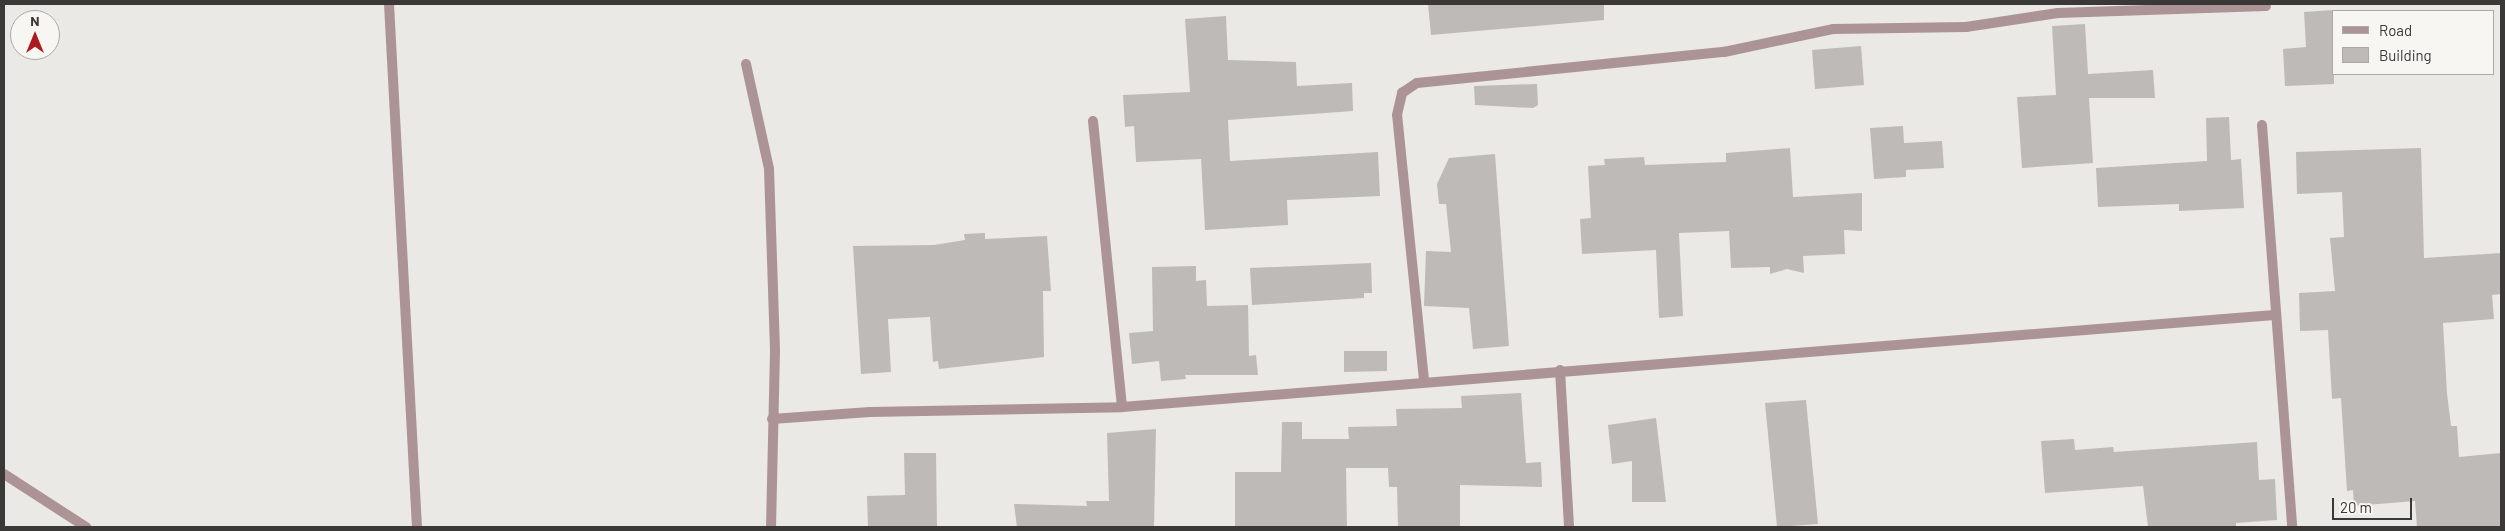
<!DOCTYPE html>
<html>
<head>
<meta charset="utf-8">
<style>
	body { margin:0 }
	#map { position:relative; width:2505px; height:531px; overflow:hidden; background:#eae9e5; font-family:Barlow,sans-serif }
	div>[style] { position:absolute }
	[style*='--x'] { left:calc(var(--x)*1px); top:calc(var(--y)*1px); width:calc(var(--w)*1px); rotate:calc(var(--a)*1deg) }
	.building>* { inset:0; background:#bebab8 }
	.street>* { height:10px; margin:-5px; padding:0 5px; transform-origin:5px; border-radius:5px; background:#ac9496 }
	span { translate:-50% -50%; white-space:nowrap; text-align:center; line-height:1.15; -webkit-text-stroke:5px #f8f6f3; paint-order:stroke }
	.frame { position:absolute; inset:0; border:5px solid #3a3938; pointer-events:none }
	.legend { position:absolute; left:2332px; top:10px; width:162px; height:65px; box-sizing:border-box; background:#f8f6f3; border:1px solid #acaaa8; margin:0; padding:6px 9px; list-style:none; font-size:15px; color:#3a3938 }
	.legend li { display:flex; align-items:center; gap:10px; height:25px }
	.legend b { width:25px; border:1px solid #acaaa8 }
	.north { position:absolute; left:10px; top:10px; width:50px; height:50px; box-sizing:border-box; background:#f8f6f3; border:1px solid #acaaa8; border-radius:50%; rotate:0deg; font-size:14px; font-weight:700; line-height:20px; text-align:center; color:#3a3938 }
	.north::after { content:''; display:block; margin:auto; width:18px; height:22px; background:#ac191e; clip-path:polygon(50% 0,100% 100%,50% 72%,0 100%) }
	.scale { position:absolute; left:2332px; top:498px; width:80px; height:22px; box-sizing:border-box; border:2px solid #3a3938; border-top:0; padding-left:6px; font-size:15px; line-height:18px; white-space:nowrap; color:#3a3938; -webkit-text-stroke:4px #f8f6f3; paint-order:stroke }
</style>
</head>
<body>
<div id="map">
	<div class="building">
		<div style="clip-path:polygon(1428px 4px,1604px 4px,1604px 20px,1431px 35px)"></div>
		<div style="clip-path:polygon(2334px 10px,2334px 84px,2285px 86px,2283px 49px,2306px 47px,2304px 12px)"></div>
		<div style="clip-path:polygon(1226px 16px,1228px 60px,1296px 62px,1297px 86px,1352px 83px,1353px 111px,1228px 120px,1230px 161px,1378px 152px,1380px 196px,1287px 200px,1288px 225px,1205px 230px,1201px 159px,1136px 162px,1134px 126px,1125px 127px,1123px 95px,1190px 92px,1185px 19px)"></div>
		<div style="clip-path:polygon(2085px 24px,2088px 74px,2153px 70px,2155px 98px,2089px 98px,2093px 163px,2022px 168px,2017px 97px,2056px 95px,2052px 26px)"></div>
		<div style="clip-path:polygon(1861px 46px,1864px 85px,1815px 89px,1812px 50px)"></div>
		<div style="clip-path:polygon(1537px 84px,1538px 105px,1533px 108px,1475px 105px,1474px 86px)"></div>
		<div style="clip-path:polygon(2229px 117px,2231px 160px,2241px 159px,2244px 208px,2179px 211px,2179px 204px,2098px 207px,2096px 168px,2207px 161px,2206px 118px)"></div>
		<div style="clip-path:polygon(1903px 126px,1904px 143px,1942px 141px,1944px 168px,1906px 170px,1906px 177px,1874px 179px,1870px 128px)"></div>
		<div style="clip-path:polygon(1790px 148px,1793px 197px,1862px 193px,1862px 231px,1844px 230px,1845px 254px,1803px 256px,1804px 273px,1787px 269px,1770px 274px,1770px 267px,1731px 268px,1729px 231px,1679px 233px,1683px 316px,1659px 318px,1656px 250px,1582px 254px,1580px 219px,1591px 218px,1588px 166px,1605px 165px,1604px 159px,1644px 157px,1645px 165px,1726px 162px,1726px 153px)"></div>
		<div style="clip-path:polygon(2421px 148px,2424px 258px,2501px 253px,2501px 294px,2492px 295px,2494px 319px,2443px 323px,2447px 393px,2451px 426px,2457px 426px,2459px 457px,2501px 453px,2501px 527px,2417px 527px,2415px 501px,2354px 506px,2353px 490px,2347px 491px,2341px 398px,2332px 399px,2328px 330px,2300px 331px,2299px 293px,2335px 291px,2330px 238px,2344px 237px,2342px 192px,2297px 194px,2296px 152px)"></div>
		<div style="clip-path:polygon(1495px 154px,1509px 346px,1473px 349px,1469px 308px,1424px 306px,1426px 251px,1451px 252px,1446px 204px,1439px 204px,1437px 184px,1449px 158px)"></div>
		<div style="clip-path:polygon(985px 233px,985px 239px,1047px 236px,1051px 291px,1043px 291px,1044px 357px,939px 369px,938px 361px,933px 362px,930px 317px,888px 319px,891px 372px,861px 374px,853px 246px,934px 245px,965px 240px,964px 234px)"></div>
		<div style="clip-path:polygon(1371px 263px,1372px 293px,1364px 293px,1364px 298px,1252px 305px,1250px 268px)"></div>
		<div style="clip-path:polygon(1196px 266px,1196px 281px,1206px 280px,1207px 306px,1248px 305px,1249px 356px,1256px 355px,1258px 375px,1185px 375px,1186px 379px,1161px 381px,1159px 361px,1132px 364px,1129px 333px,1153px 331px,1152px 267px)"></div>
		<div style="clip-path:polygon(1344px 351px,1387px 351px,1387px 371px,1344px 372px)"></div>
		<div style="clip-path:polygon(1521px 393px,1526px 463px,1541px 462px,1542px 487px,1460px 485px,1460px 527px,1398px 527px,1397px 487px,1389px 487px,1388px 468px,1346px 468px,1347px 527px,1235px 527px,1235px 472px,1281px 472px,1282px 422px,1302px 422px,1302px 439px,1349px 439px,1348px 427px,1397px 426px,1396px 409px,1462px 408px,1461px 396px)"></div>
		<div style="clip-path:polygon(1806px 400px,1818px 524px,1777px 527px,1765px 403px)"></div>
		<div style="clip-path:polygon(1656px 418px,1666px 502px,1632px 502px,1632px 461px,1612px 464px,1608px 425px)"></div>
		<div style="clip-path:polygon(1156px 429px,1154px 527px,1017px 527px,1014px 504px,1087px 506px,1086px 501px,1109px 501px,1107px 433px)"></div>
		<div style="clip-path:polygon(2074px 439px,2075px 450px,2113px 447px,2114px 452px,2257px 442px,2259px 480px,2275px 479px,2277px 520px,2236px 523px,2236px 527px,2148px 527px,2143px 486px,2045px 493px,2041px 441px)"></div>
		<div style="clip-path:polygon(904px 453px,936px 453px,937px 527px,868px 527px,867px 496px,905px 495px)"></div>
	</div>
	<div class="street">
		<div style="--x:389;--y:4;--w:524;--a:86.94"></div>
		<div style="--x:746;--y:64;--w:107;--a:77.6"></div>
		<div style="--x:769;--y:169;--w:182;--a:88.1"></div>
		<div style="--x:775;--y:351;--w:176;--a:91.3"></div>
		<div style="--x:1093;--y:121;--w:287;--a:84.2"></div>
		<div style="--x:2262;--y:125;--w:403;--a:85.7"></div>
		<div style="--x:1560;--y:370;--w:157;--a:86.7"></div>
		<div style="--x:1424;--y:380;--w:266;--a:-95.8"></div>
		<div style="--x:1397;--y:115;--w:23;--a:-77"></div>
		<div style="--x:1402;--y:93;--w:18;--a:-34"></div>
		<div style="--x:1417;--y:83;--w:309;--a:-5.8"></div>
		<div style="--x:1724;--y:52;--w:111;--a:-11.9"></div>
		<div style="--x:1833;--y:29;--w:133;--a:-0.9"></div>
		<div style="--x:1966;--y:27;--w:93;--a:-8.7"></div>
		<div style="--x:2058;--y:13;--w:208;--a:-1.9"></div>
		<div style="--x:772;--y:419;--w:98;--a:-4.1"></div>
		<div style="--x:870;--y:412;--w:252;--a:-1.1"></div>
		<div style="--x:1122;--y:407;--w:1156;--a:-4.57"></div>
		<div style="--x:4;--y:474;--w:98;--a:32.9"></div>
	</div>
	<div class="frame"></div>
	<ul class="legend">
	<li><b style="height:6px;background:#ac9496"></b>Road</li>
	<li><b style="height:14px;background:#bebab8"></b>Building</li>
	</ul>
	<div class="north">N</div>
	<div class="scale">20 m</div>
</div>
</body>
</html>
